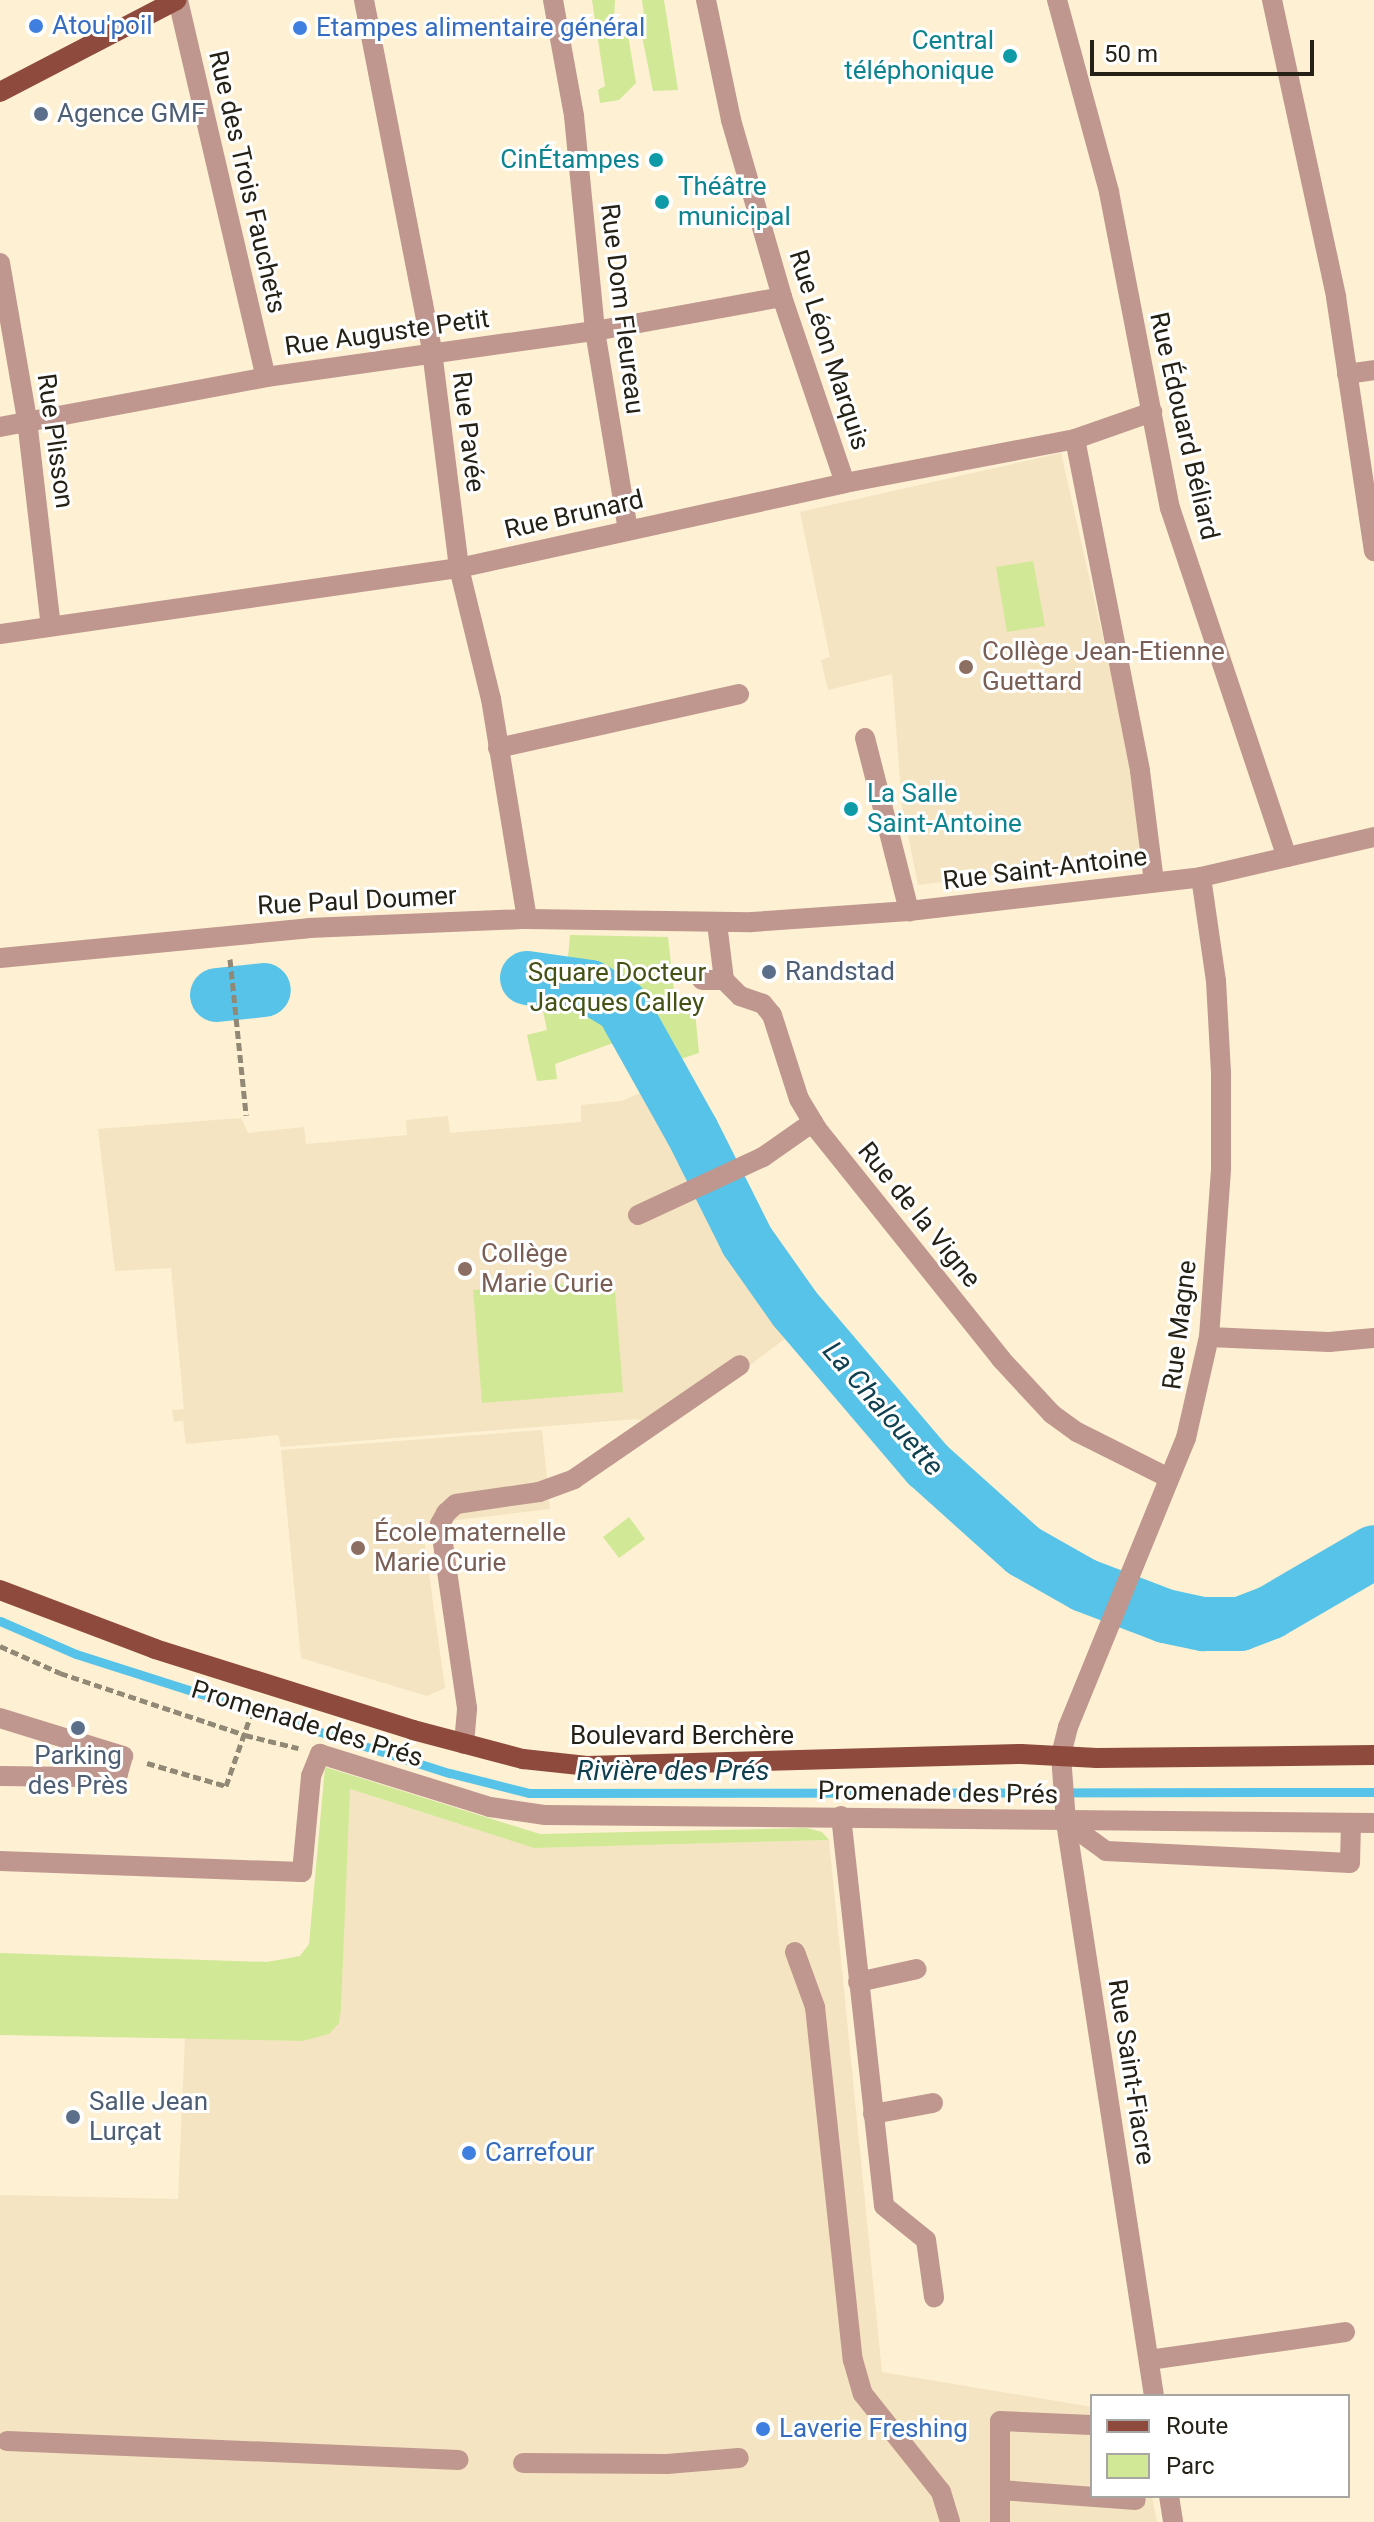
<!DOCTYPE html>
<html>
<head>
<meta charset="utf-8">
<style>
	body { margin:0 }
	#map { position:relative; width:1374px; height:2522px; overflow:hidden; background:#fdf0d3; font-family:Roboto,sans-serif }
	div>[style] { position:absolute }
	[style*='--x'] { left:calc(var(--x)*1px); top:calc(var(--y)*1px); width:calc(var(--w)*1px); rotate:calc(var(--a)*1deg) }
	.built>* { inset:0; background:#f4e4c1 }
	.green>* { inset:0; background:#d1e896 }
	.stream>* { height:9px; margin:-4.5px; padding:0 4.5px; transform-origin:4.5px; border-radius:4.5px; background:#57c3e8 }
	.river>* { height:54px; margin:-27px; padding:0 27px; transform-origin:27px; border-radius:27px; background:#57c3e8 }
	.path>* { height:5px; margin-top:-2.5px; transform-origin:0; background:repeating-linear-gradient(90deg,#918975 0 8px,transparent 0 12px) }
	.minor>* { height:20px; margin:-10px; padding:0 10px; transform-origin:10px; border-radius:10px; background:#bf978e }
	.major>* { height:20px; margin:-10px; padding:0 10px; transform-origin:10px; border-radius:10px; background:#8e4b3d }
	.dots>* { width:22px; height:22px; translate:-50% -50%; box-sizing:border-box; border:4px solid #fff; border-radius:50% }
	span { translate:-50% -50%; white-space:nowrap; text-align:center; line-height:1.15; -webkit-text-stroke:6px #fff; paint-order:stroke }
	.shop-label { font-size:26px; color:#366cbe }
	.left { translate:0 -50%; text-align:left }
	.culture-label { font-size:26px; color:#0d838f }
	.right { translate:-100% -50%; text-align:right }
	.service-label { font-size:26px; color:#4e5e75 }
	.street-label { font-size:26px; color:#252116 }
	.education-label { font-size:26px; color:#785e54 }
	.park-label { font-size:26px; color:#455216 }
	.water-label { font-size:28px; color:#0f404f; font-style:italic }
	.legend { position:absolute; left:1090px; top:2394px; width:260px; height:104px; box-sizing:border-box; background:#fff; border:2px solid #a8a6a2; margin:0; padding:10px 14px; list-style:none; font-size:24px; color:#252116 }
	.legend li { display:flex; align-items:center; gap:16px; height:40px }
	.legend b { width:40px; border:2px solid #a8a6a2 }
	.scale { position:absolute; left:1090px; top:40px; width:224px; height:36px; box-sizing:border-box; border:4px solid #252116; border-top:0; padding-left:10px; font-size:24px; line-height:28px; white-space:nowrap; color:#252116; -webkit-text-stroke:6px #fff; paint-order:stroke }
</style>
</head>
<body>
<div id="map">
	<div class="built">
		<div style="clip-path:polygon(1061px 453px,1123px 726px,1143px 857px,918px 885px,902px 805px,892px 674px,828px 690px,821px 660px,830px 657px,800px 512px)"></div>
		<div style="clip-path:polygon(644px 1091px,798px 1329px,666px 1428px,637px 1419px,281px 1447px,278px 1435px,186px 1444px,183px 1421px,174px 1422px,172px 1410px,184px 1409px,171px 1268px,115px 1271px,98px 1129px,241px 1118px,248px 1133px,304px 1127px,306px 1144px,407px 1135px,406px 1120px,448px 1116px,450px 1133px,581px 1122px,581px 1105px,622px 1101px)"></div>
		<div style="clip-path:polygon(542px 1430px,550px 1509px,422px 1524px,445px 1688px,427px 1696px,301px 1658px,281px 1450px)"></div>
		<div style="clip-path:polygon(349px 1789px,534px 1848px,829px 1840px,882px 2372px,1092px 2407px,1092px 2496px,1152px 2496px,1157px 2522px,0 2522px,0 2195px,178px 2199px,185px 2038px,301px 2041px,341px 2008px)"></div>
	</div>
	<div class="green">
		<div style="clip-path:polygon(592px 0,615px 0,614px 18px,623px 26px,626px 23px,636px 83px,619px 100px,600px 103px,598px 90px,605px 86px)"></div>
		<div style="clip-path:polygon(642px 0,664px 0,678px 90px,653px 91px,639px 21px,644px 15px)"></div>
		<div style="clip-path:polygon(1033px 561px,1045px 626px,1007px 632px,996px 567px)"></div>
		<div style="clip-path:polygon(570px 935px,668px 937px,676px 1009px,695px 1011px,699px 1053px,665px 1064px,654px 1049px,643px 1052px,640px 1059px,630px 1037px,555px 1064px,557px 1079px,537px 1081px,527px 1035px,547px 1030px,541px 1002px,564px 1003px)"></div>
		<div style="clip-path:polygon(614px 1280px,623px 1392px,482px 1403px,473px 1290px)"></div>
		<div style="clip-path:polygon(629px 1517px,645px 1539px,619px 1558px,603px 1537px)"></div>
		<div style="clip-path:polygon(325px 1767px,540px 1834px,807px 1828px,822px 1832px,829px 1840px,534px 1848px,350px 1789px,341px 2008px,339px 2023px,329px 2034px,302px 2041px,0 2035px,0 1953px,267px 1962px,300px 1956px,309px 1944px)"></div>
	</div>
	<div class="stream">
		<div style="--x:0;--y:1621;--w:83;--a:23.5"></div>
		<div style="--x:76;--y:1654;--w:392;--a:17.7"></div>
		<div style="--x:450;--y:1773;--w:81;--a:14.2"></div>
		<div style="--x:529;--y:1793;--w:845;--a:-0.07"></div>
	</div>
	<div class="river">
		<div style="--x:527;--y:978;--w:64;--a:8.1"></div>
		<div style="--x:590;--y:987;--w:37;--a:31"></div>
		<div style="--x:622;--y:1006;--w:143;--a:60.8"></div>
		<div style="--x:692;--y:1131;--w:123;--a:63.4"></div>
		<div style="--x:747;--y:1241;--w:83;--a:54.8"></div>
		<div style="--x:795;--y:1309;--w:205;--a:49.6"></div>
		<div style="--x:928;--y:1465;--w:129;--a:41.9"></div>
		<div style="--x:1024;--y:1551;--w:69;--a:29.5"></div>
		<div style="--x:1084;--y:1585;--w:87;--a:20.9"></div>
		<div style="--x:1165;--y:1616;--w:40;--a:12"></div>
		<div style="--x:1204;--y:1624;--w:36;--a:0"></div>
		<div style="--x:1240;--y:1624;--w:33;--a:-21"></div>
		<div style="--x:1271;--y:1612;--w:119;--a:-30.2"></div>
		<div style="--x:217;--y:995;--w:47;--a:-6.1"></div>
	</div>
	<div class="path">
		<div style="--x:230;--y:959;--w:157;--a:84.1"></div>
		<div style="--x:0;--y:1646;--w:66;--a:24.2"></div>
		<div style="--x:60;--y:1673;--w:195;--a:18.5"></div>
		<div style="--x:245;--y:1735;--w:55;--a:13.8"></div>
		<div style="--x:147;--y:1763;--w:82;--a:16.2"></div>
		<div style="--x:226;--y:1786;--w:88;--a:-70.7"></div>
	</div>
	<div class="minor">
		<div style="--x:178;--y:0;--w:387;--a:76.9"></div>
		<div style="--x:364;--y:0;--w:358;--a:79"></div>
		<div style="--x:432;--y:351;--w:219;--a:82.9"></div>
		<div style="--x:459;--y:568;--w:135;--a:76.3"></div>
		<div style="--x:491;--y:699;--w:223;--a:80.7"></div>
		<div style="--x:553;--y:0;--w:118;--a:79.7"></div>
		<div style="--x:574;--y:116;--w:216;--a:84.4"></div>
		<div style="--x:595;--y:331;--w:202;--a:80.6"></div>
		<div style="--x:706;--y:0;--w:123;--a:78.2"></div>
		<div style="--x:731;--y:120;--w:184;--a:73.9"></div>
		<div style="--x:782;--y:297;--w:196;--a:71.3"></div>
		<div style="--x:1057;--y:0;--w:199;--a:74.8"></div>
		<div style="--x:1109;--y:192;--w:322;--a:79.1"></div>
		<div style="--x:1170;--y:508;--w:368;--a:71.5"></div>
		<div style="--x:1272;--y:0;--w:304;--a:77.8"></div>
		<div style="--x:1336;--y:297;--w:257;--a:81.5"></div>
		<div style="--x:0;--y:263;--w:159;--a:80.2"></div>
		<div style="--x:27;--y:420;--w:207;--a:83.4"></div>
		<div style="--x:1347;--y:374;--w:27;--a:-8"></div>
		<div style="--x:0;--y:427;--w:271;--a:-10.6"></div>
		<div style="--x:266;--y:377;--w:332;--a:-8"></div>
		<div style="--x:595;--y:331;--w:190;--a:-10.3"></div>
		<div style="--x:1075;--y:439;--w:338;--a:78.9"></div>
		<div style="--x:1140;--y:771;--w:112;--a:82.8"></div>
		<div style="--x:0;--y:634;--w:464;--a:-8.2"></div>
		<div style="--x:459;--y:568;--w:395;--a:-12.4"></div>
		<div style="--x:845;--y:483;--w:234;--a:-10.8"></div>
		<div style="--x:1075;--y:439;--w:82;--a:-19.3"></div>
		<div style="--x:865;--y:738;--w:179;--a:75.7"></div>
		<div style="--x:498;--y:748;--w:247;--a:-12.6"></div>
		<div style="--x:717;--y:923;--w:57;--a:83"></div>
		<div style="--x:724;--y:980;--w:23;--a:45"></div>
		<div style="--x:740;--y:996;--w:24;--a:19"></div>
		<div style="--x:763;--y:1004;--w:14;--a:51"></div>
		<div style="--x:772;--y:1015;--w:88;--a:72.2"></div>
		<div style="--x:799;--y:1099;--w:35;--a:59"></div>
		<div style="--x:817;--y:1129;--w:295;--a:51.3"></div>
		<div style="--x:1001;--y:1359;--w:75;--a:47.2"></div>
		<div style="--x:1052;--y:1414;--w:31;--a:36"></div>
		<div style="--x:1077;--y:1432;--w:103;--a:26.6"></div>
		<div style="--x:0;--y:958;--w:310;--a:-5.5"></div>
		<div style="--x:309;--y:928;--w:218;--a:-2.4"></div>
		<div style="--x:527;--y:919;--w:225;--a:0.8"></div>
		<div style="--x:752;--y:922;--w:157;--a:-4"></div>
		<div style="--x:909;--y:911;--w:294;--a:-6.6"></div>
		<div style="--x:1201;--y:877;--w:178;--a:-13"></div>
		<div style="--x:702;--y:980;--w:22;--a:0"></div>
		<div style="--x:638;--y:1215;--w:138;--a:-24.9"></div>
		<div style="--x:763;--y:1157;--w:61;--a:-35"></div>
		<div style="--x:1209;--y:1337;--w:120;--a:2.4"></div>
		<div style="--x:1329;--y:1342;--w:45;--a:-5.1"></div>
		<div style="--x:0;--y:1718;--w:129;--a:17.2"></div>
		<div style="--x:123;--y:1756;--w:19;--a:106"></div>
		<div style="--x:118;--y:1774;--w:37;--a:175"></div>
		<div style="--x:81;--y:1777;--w:81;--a:-179.3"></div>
		<div style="--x:464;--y:1744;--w:36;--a:-85"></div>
		<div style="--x:467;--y:1708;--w:186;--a:-98.3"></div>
		<div style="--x:440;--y:1524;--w:13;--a:-61"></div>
		<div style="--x:446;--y:1513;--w:13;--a:-42"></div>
		<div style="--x:456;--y:1504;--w:84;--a:-8.2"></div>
		<div style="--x:539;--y:1492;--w:37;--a:-20"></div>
		<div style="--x:574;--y:1479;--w:201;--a:-34.5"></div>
		<div style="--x:841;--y:1816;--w:392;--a:83.7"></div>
		<div style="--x:884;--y:2206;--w:54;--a:39"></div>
		<div style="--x:926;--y:2240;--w:58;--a:82"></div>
		<div style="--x:1066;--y:1822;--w:49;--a:35.9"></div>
		<div style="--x:1106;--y:1851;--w:244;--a:2.8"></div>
		<div style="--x:1350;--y:1863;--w:40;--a:-88.6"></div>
		<div style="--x:0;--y:1861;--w:302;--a:2.1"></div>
		<div style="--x:302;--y:1872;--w:96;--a:-84.6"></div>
		<div style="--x:311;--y:1776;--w:24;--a:-68"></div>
		<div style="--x:320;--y:1754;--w:178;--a:17.3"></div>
		<div style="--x:490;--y:1807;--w:56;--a:8.3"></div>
		<div style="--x:545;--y:1815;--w:829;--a:0.55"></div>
		<div style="--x:795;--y:1952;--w:59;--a:70"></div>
		<div style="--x:815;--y:2007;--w:355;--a:83.9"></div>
		<div style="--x:853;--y:2360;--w:35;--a:74"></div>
		<div style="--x:863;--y:2394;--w:125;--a:51.5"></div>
		<div style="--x:941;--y:2492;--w:31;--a:73"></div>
		<div style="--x:858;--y:1982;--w:60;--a:-12.4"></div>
		<div style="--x:873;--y:2114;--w:61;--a:-10.4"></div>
		<div style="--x:1149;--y:2360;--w:198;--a:-8.1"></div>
		<div style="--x:1154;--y:2396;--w:581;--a:-98.72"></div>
		<div style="--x:1066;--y:1822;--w:67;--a:-94.3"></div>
		<div style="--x:1061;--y:1755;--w:29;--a:-76"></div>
		<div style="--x:1068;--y:1727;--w:312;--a:-67.8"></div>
		<div style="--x:1186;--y:1438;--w:104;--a:-77.2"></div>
		<div style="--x:1209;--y:1337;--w:169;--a:-85.9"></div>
		<div style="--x:1221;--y:1168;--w:95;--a:-90"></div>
		<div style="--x:1221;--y:1073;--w:92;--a:-93.1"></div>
		<div style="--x:1216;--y:981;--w:105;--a:-98.2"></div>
		<div style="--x:7;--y:2441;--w:452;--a:2.4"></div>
		<div style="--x:523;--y:2463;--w:144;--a:0.4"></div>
		<div style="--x:667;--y:2464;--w:72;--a:-4.8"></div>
		<div style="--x:1000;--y:2490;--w:136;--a:4.2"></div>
		<div style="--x:1169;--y:2496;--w:26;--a:81"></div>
		<div style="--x:1000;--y:2522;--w:101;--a:-90"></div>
		<div style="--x:1000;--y:2421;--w:92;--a:2.5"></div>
	</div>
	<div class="major">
		<div style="--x:0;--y:92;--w:199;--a:-27.5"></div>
		<div style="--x:0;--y:1590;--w:166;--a:20.8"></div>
		<div style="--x:155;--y:1649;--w:270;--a:17.4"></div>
		<div style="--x:413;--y:1730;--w:114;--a:14.8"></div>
		<div style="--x:523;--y:1759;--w:64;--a:6.2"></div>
		<div style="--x:587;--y:1766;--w:434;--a:-1.6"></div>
		<div style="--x:1021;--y:1754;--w:76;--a:3"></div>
		<div style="--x:1097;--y:1758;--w:277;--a:-0.6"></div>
	</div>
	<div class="dots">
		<div style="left:36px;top:26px;background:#3f7fe0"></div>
		<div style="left:300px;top:28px;background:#3f7fe0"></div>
		<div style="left:1010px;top:56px;background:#0f9aa8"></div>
		<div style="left:41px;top:114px;background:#5c6f8a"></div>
		<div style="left:656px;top:160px;background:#0f9aa8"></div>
		<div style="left:662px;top:202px;background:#0f9aa8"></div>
		<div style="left:966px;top:667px;background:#8d6e63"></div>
		<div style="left:851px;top:809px;background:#0f9aa8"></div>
		<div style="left:769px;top:972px;background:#5c6f8a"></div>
		<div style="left:465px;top:1269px;background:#8d6e63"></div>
		<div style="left:358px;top:1548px;background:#8d6e63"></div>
		<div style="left:78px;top:1728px;background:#5c6f8a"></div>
		<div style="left:73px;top:2117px;background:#5c6f8a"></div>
		<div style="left:469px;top:2153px;background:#3f7fe0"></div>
		<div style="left:763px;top:2429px;background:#3f7fe0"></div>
	</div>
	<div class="shop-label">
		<span class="left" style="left:52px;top:26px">Atou'poil</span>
		<span class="left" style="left:316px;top:28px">Etampes alimentaire général</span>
		<span class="left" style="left:485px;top:2153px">Carrefour</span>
		<span class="left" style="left:779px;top:2429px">Laverie Freshing</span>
	</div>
	<div class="culture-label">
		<span class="right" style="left:994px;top:56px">Central<br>téléphonique</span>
		<span class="right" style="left:640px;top:160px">CinÉtampes</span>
		<span class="left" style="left:678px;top:202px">Théâtre<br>municipal</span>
		<span class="left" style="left:867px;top:809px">La Salle<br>Saint-Antoine</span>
	</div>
	<div class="service-label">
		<span class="left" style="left:57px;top:114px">Agence GMF</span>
		<span class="left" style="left:785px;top:972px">Randstad</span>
		<span style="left:78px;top:1771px">Parking<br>des Près</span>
		<span class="left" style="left:89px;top:2117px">Salle Jean<br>Lurçat</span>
	</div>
	<div class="street-label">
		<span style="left:247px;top:182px;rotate:77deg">Rue des Trois Fauchets</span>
		<span style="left:622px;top:309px;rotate:83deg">Rue Dom Fleureau</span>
		<span style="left:387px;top:333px;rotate:-8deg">Rue Auguste Petit</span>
		<span style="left:829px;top:350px;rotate:72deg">Rue Léon Marquis</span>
		<span style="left:1184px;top:426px;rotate:77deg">Rue Édouard Béliard</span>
		<span style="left:468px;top:432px;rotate:83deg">Rue Pavée</span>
		<span style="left:55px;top:441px;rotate:82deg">Rue Plisson</span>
		<span style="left:574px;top:515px;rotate:-13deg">Rue Brunard</span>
		<span style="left:1045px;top:869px;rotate:-7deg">Rue Saint-Antoine</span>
		<span style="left:357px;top:901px;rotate:-3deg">Rue Paul Doumer</span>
		<span style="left:919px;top:1215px;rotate:51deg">Rue de la Vigne</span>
		<span style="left:1180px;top:1325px;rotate:-83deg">Rue Magne</span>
		<span style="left:307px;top:1724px;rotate:17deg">Promenade des Prés</span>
		<span style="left:682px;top:1736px">Boulevard Berchère</span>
		<span style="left:938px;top:1793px;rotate:1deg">Promenade des Prés</span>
		<span style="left:1131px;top:2072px;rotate:81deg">Rue Saint-Fiacre</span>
	</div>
	<div class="education-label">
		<span class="left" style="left:982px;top:667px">Collège Jean-Etienne<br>Guettard</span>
		<span class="left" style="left:481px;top:1269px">Collège<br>Marie Curie</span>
		<span class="left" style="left:374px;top:1548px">École maternelle<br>Marie Curie</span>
	</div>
	<div class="park-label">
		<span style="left:617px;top:988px">Square Docteur<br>Jacques Calley</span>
	</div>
	<div class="water-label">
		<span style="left:883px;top:1409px;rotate:49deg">La Chalouette</span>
		<span style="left:673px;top:1771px">Rivière des Prés</span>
	</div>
	<ul class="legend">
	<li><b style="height:10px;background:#8e4b3d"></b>Route</li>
	<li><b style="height:22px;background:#d1e896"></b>Parc</li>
	</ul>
	<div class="scale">50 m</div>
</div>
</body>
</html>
